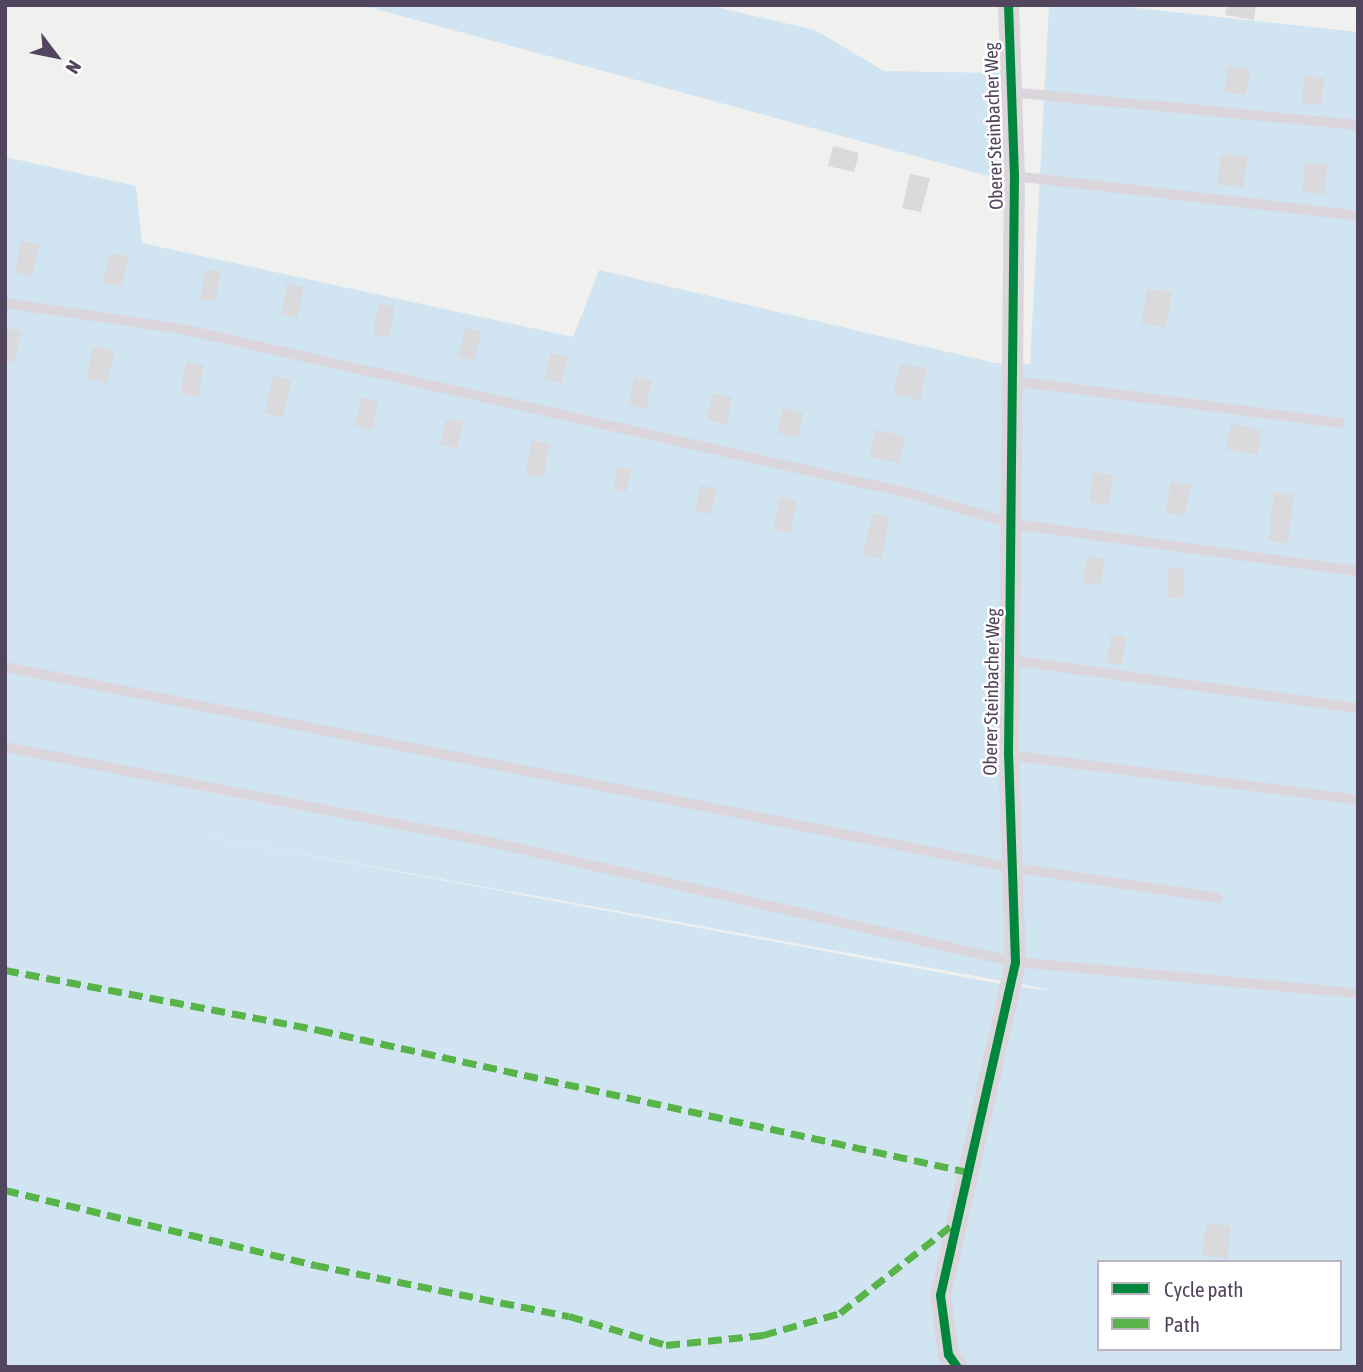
<!DOCTYPE html>
<html>
<head>
<meta charset="utf-8">
<style>
	body { margin:0 }
	#map { position:relative; width:1363px; height:1372px; overflow:hidden; background:#f0f0ef; font-family:"Asap Condensed",sans-serif }
	div>[style] { position:absolute }
	[style*='--x'] { left:calc(var(--x)*1px); top:calc(var(--y)*1px); width:calc(var(--w)*1px); rotate:calc(var(--a)*1deg) }
	.green>* { inset:0; background:#d1e4f1 }
	.building>* { inset:0; background:#dad9db }
	.service>* { height:10px; margin:-5px; padding:0 5px; transform-origin:5px; border-radius:5px; background:#dad6dc }
	.minor>* { height:21px; margin:-10.5px; padding:0 10.5px; transform-origin:10.5px; border-radius:10.5px; background:#dad6dc }
	.quiet>* { height:7px; margin-top:-3.5px; transform-origin:0; background:repeating-linear-gradient(90deg,#58b348 0 14px,transparent 0 21px) }
	.cycleway>* { height:9px; margin:-4.5px; padding:0 4.5px; transform-origin:4.5px; border-radius:4.5px; background:#00873e }
	span { translate:-50% -50%; white-space:nowrap; text-align:center; line-height:1.15; -webkit-text-stroke:5px #fff; paint-order:stroke }
	.street-label { font-size:19px; color:#52455e }
	.frame { position:absolute; inset:0; border:7px solid #52455e; pointer-events:none }
	.legend { position:absolute; left:1097px; top:1260px; width:245px; height:91px; box-sizing:border-box; background:#fff; border:2px solid #bab5bf; margin:0; padding:9px 12px; list-style:none; font-size:21px; color:#52455e }
	.legend li { display:flex; align-items:center; gap:14px; height:35px }
	.legend b { width:35px; border:2px solid #bab5bf }
	.north { position:absolute; left:21px; top:21px; width:70px; height:70px; -webkit-text-stroke:5px #fff; paint-order:stroke; rotate:122deg; font-size:19px; font-weight:700; line-height:28px; text-align:center; color:#52455e }
	.north::after { content:''; display:block; margin:auto; width:24px; height:32px; background:#52455e; clip-path:polygon(50% 0,100% 100%,50% 72%,0 100%) }
</style>
</head>
<body>
<div id="map">
	<div class="green">
		<div style="clip-path:polygon(361px 5px,707px 5px,815px 30px,884px 71px,999px 73px,1003px 180px)"></div>
		<div style="clip-path:polygon(evenodd,1049px 5px,1108px 5px,1358px 32px,1358px 1367px,5px 1367px,5px 157px,136px 186px,142px 243px,573px 337px,599px 270px,995px 363px,1030px 364px,1049px 5px,172px 830px,1047px 989px,1048px 990px,1012px 986px,172px 830px,1049px 5px,1099px 1262px,1340px 1262px,1340px 1349px,1099px 1349px,1099px 1262px)"></div>
	</div>
	<div class="building">
		<div style="clip-path:polygon(1227px 5px,1256px 5px,1254px 20px,1225px 15px)"></div>
		<div style="clip-path:polygon(1228px 66px,1250px 69px,1246px 95px,1224px 92px)"></div>
		<div style="clip-path:polygon(1304px 76px,1324px 78px,1322px 105px,1302px 104px)"></div>
		<div style="clip-path:polygon(833px 146px,859px 153px,854px 172px,828px 166px)"></div>
		<div style="clip-path:polygon(1221px 154px,1248px 157px,1243px 188px,1217px 184px)"></div>
		<div style="clip-path:polygon(1305px 162px,1327px 164px,1325px 194px,1303px 192px)"></div>
		<div style="clip-path:polygon(910px 174px,930px 178px,921px 212px,902px 208px)"></div>
		<div style="clip-path:polygon(21px 241px,39px 245px,32px 276px,15px 272px)"></div>
		<div style="clip-path:polygon(110px 253px,128px 257px,122px 286px,103px 282px)"></div>
		<div style="clip-path:polygon(206px 269px,221px 272px,215px 302px,200px 299px)"></div>
		<div style="clip-path:polygon(287px 283px,304px 287px,297px 318px,281px 314px)"></div>
		<div style="clip-path:polygon(1147px 289px,1172px 292px,1166px 328px,1142px 324px)"></div>
		<div style="clip-path:polygon(379px 303px,395px 307px,389px 337px,373px 334px)"></div>
		<div style="clip-path:polygon(5px 328px,21px 331px,14px 363px,5px 361px)"></div>
		<div style="clip-path:polygon(465px 328px,481px 331px,475px 360px,459px 357px)"></div>
		<div style="clip-path:polygon(93px 346px,114px 351px,107px 383px,86px 378px)"></div>
		<div style="clip-path:polygon(550px 353px,568px 356px,562px 383px,544px 380px)"></div>
		<div style="clip-path:polygon(187px 362px,204px 366px,198px 397px,180px 393px)"></div>
		<div style="clip-path:polygon(900px 363px,927px 369px,920px 400px,893px 394px)"></div>
		<div style="clip-path:polygon(273px 376px,291px 380px,283px 417px,265px 413px)"></div>
		<div style="clip-path:polygon(634px 377px,652px 381px,646px 409px,628px 405px)"></div>
		<div style="clip-path:polygon(712px 393px,732px 398px,726px 425px,707px 420px)"></div>
		<div style="clip-path:polygon(361px 397px,378px 401px,372px 430px,354px 426px)"></div>
		<div style="clip-path:polygon(782px 408px,803px 413px,798px 437px,777px 433px)"></div>
		<div style="clip-path:polygon(446px 419px,463px 422px,458px 448px,440px 445px)"></div>
		<div style="clip-path:polygon(1231px 424px,1262px 430px,1257px 455px,1226px 449px)"></div>
		<div style="clip-path:polygon(875px 430px,905px 436px,899px 463px,869px 457px)"></div>
		<div style="clip-path:polygon(532px 440px,550px 444px,543px 478px,525px 474px)"></div>
		<div style="clip-path:polygon(618px 467px,631px 470px,626px 492px,613px 489px)"></div>
		<div style="clip-path:polygon(1093px 472px,1113px 475px,1109px 505px,1089px 502px)"></div>
		<div style="clip-path:polygon(1171px 481px,1191px 485px,1185px 516px,1165px 513px)"></div>
		<div style="clip-path:polygon(700px 485px,717px 489px,711px 514px,695px 511px)"></div>
		<div style="clip-path:polygon(1274px 492px,1294px 494px,1288px 543px,1268px 541px)"></div>
		<div style="clip-path:polygon(780px 498px,797px 501px,790px 533px,773px 529px)"></div>
		<div style="clip-path:polygon(872px 513px,890px 517px,881px 559px,863px 555px)"></div>
		<div style="clip-path:polygon(1087px 556px,1105px 559px,1101px 585px,1083px 583px)"></div>
		<div style="clip-path:polygon(1169px 567px,1184px 568px,1183px 599px,1167px 598px)"></div>
		<div style="clip-path:polygon(1111px 635px,1126px 637px,1122px 665px,1107px 662px)"></div>
		<div style="clip-path:polygon(1206px 1223px,1231px 1226px,1227px 1259px,1202px 1255px)"></div>
	</div>
	<div class="service">
		<div style="--x:1009;--y:92;--w:351;--a:5.4"></div>
		<div style="--x:1014;--y:176;--w:346;--a:6.6"></div>
		<div style="--x:5;--y:303;--w:179;--a:8.4"></div>
		<div style="--x:182;--y:329;--w:748;--a:12.74"></div>
		<div style="--x:912;--y:494;--w:105;--a:16.5"></div>
		<div style="--x:1013;--y:524;--w:348;--a:7.8"></div>
		<div style="--x:1013;--y:381;--w:329;--a:7.3"></div>
		<div style="--x:1010;--y:660;--w:351;--a:7.9"></div>
		<div style="--x:5;--y:667;--w:1024;--a:11.27"></div>
		<div style="--x:1009;--y:867;--w:211;--a:8.4"></div>
		<div style="--x:5;--y:747;--w:485;--a:11.1"></div>
		<div style="--x:481;--y:840;--w:548;--a:12.87"></div>
		<div style="--x:1015;--y:962;--w:344;--a:5.2"></div>
		<div style="--x:1008;--y:755;--w:353;--a:7.3"></div>
	</div>
	<div class="minor">
		<div style="--x:957;--y:1367;--w:16;--a:-125"></div>
		<div style="--x:948;--y:1354;--w:60;--a:-97.7"></div>
		<div style="--x:940;--y:1295;--w:341;--a:-77.3"></div>
		<div style="--x:1015;--y:962;--w:207;--a:-91.9"></div>
		<div style="--x:1008;--y:755;--w:579;--a:-89.41"></div>
		<div style="--x:1014;--y:176;--w:171;--a:-92"></div>
	</div>
	<div class="quiet">
		<div style="--x:5;--y:970;--w:320;--a:10.8"></div>
		<div style="--x:319;--y:1030;--w:664;--a:12.34"></div>
		<div style="--x:5;--y:1190;--w:319;--a:13.6"></div>
		<div style="--x:315;--y:1265;--w:259;--a:11.4"></div>
		<div style="--x:569;--y:1316;--w:101;--a:16.6"></div>
		<div style="--x:666;--y:1345;--w:98;--a:-5.9"></div>
		<div style="--x:763;--y:1335;--w:80;--a:-15.9"></div>
		<div style="--x:840;--y:1313;--w:147;--a:-38.1"></div>
	</div>
	<div class="cycleway">
		<div style="--x:957;--y:1367;--w:16;--a:-125"></div>
		<div style="--x:948;--y:1354;--w:60;--a:-97.7"></div>
		<div style="--x:940;--y:1295;--w:341;--a:-77.3"></div>
		<div style="--x:1015;--y:962;--w:207;--a:-91.9"></div>
		<div style="--x:1008;--y:755;--w:579;--a:-89.41"></div>
		<div style="--x:1014;--y:176;--w:171;--a:-92"></div>
	</div>
	<div class="street-label">
		<span style="left:994px;top:126px;rotate:-92deg">Oberer Steinbacher Weg</span>
		<span style="left:992px;top:692px;rotate:-89deg">Oberer Steinbacher Weg</span>
	</div>
	<div class="frame"></div>
	<ul class="legend">
	<li><b style="height:9px;background:#00873e"></b>Cycle path</li>
	<li><b style="height:9px;background:#58b348"></b>Path</li>
	</ul>
	<div class="north">N</div>
</div>
</body>
</html>
